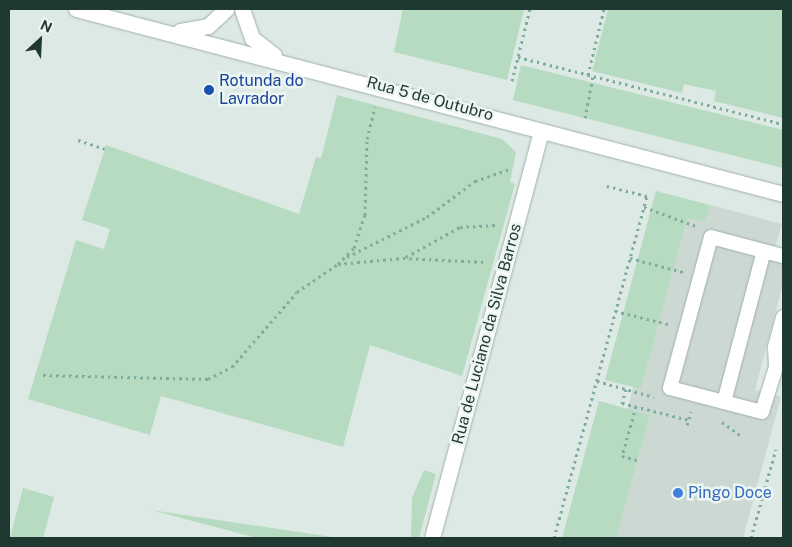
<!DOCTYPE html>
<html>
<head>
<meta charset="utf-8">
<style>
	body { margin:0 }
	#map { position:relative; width:792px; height:547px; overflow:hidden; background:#dde9e4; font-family:"Public Sans",sans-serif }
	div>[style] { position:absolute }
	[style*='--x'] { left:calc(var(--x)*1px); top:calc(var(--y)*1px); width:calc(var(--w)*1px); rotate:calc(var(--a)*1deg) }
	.built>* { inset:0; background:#ccd9d3 }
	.green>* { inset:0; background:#b6dbc0 }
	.path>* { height:3px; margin-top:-1.5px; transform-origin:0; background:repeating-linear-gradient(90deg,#7ead9e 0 2.5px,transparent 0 6.5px) }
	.roads { filter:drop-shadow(0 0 1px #a0b0ab) drop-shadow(0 0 1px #a0b0ab) }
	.lane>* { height:14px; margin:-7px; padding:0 7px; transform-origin:7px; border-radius:7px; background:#fff }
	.street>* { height:15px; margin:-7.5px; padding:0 7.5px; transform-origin:7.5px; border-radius:7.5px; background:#fff }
	.secondary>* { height:15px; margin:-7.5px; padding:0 7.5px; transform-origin:7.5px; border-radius:7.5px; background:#fff }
	.dots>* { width:14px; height:14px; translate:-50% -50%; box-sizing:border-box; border:2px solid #edf6f2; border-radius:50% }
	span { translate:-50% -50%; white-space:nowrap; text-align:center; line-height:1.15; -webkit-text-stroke:5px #edf6f2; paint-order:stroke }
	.transit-label { font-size:16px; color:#164399 }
	.left { translate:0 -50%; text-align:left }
	.street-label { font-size:16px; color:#1f3831 }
	.shop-label { font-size:16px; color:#366cbe }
	.frame { position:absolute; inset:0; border:10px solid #1f3831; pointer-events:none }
	.north { position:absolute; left:15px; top:15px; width:50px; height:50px; -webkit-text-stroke:4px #edf6f2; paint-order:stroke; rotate:25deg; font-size:14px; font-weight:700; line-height:20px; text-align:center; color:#1f3831 }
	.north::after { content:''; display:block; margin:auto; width:18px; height:22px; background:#1f3831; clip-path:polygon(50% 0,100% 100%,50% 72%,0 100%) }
</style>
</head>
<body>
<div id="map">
	<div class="built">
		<div style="clip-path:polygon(710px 205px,782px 224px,775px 248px,783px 250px,783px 284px,755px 390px,781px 397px,743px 538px,616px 538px,650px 415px,628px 409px,633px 387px,641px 389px,687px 217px,705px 222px)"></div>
	</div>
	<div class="green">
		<div style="clip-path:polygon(403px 9px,524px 9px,507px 80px,394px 52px)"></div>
		<div style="clip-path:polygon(608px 9px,783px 9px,783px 118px,714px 101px,716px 91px,684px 84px,682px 93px,592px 71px)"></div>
		<div style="clip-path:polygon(521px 65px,783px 130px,783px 168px,513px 100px)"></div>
		<div style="clip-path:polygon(337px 95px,502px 139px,516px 152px,510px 182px,515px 184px,462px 376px,370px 345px,343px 447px,161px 396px,150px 435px,28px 399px,76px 240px,104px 249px,110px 229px,82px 220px,106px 145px,299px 214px,316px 157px,321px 158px)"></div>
		<div style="clip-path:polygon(656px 191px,710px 205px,705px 222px,687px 218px,641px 389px,605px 380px)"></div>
		<div style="clip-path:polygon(599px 401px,650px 415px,616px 538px,562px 538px)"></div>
		<div style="clip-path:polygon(424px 470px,436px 474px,419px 538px,411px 538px,412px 498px)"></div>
		<div style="clip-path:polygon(23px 488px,54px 497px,43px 538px,10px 538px)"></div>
		<div style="clip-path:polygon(151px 510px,332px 537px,339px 538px,257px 538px)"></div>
	</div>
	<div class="path">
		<div style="--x:518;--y:57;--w:273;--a:14.2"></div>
		<div style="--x:588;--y:75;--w:68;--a:-76.4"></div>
		<div style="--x:512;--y:81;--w:74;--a:-76"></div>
		<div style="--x:585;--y:118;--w:43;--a:-79.2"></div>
		<div style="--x:78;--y:140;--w:28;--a:18"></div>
		<div style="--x:644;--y:207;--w:55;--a:20.1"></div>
		<div style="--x:347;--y:257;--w:89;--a:-26.6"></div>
		<div style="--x:427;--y:217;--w:60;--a:-36.9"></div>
		<div style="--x:475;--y:181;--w:37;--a:-19"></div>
		<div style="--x:406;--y:257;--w:62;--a:-29.1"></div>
		<div style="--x:460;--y:227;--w:36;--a:-3"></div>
		<div style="--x:630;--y:258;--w:55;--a:14.8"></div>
		<div style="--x:338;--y:264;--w:23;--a:-45"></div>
		<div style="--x:354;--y:248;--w:35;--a:-72"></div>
		<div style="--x:365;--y:215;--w:76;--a:-88.5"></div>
		<div style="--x:367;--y:139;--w:33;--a:-76"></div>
		<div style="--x:615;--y:311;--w:55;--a:13.8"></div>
		<div style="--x:43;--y:375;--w:165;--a:1.4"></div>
		<div style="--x:208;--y:379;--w:27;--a:-27"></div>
		<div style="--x:232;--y:367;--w:99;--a:-49.1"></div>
		<div style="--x:297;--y:292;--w:50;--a:-34.3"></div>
		<div style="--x:338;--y:264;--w:65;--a:-5.3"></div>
		<div style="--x:403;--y:258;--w:82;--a:2.8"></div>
		<div style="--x:597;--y:381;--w:59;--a:15.7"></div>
		<div style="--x:626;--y:389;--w:15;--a:106"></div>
		<div style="--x:622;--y:403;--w:69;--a:14.2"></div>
		<div style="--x:636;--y:406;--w:52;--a:105.6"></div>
		<div style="--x:622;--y:456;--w:16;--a:15"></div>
		<div style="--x:722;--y:422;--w:24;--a:36"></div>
		<div style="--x:687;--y:425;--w:14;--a:-73"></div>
		<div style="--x:554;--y:538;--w:354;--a:-74.8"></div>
		<div style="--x:647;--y:196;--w:45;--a:-166"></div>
		<div style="--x:751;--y:538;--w:92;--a:-74.3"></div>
	</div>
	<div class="roads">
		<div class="lane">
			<div style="--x:775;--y:347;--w:20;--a:87"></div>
			<div style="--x:776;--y:367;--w:47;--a:107.3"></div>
			<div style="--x:762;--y:412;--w:95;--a:-165.4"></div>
			<div style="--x:670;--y:388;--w:156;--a:-74.8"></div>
			<div style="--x:711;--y:237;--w:74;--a:14.8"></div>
			<div style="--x:724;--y:402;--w:156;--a:-75.2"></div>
		</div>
		<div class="street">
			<div style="--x:783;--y:317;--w:31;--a:105"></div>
			<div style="--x:775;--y:347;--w:9;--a:27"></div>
			<div style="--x:432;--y:538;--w:421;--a:-75"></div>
		</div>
		<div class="secondary">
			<div style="--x:76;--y:9;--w:731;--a:14.66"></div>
			<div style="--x:242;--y:9;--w:31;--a:71"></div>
			<div style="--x:252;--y:38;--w:28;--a:38"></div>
			<div style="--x:180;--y:31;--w:28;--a:-10"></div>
			<div style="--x:208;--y:26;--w:25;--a:-43"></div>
		</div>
	</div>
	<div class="dots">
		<div style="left:209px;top:90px;background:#1a4fb4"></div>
		<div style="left:678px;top:493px;background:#3f7fe0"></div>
	</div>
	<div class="transit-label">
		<span class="left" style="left:219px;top:90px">Rotunda do<br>Lavrador</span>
	</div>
	<div class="street-label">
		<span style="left:430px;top:99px;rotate:15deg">Rua 5 de Outubro</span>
		<span style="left:487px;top:334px;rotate:-75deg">Rua de Luciano da Silva Barros</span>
	</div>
	<div class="shop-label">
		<span class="left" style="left:688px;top:493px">Pingo Doce</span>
	</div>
	<div class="frame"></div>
	<div class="north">N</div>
</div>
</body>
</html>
